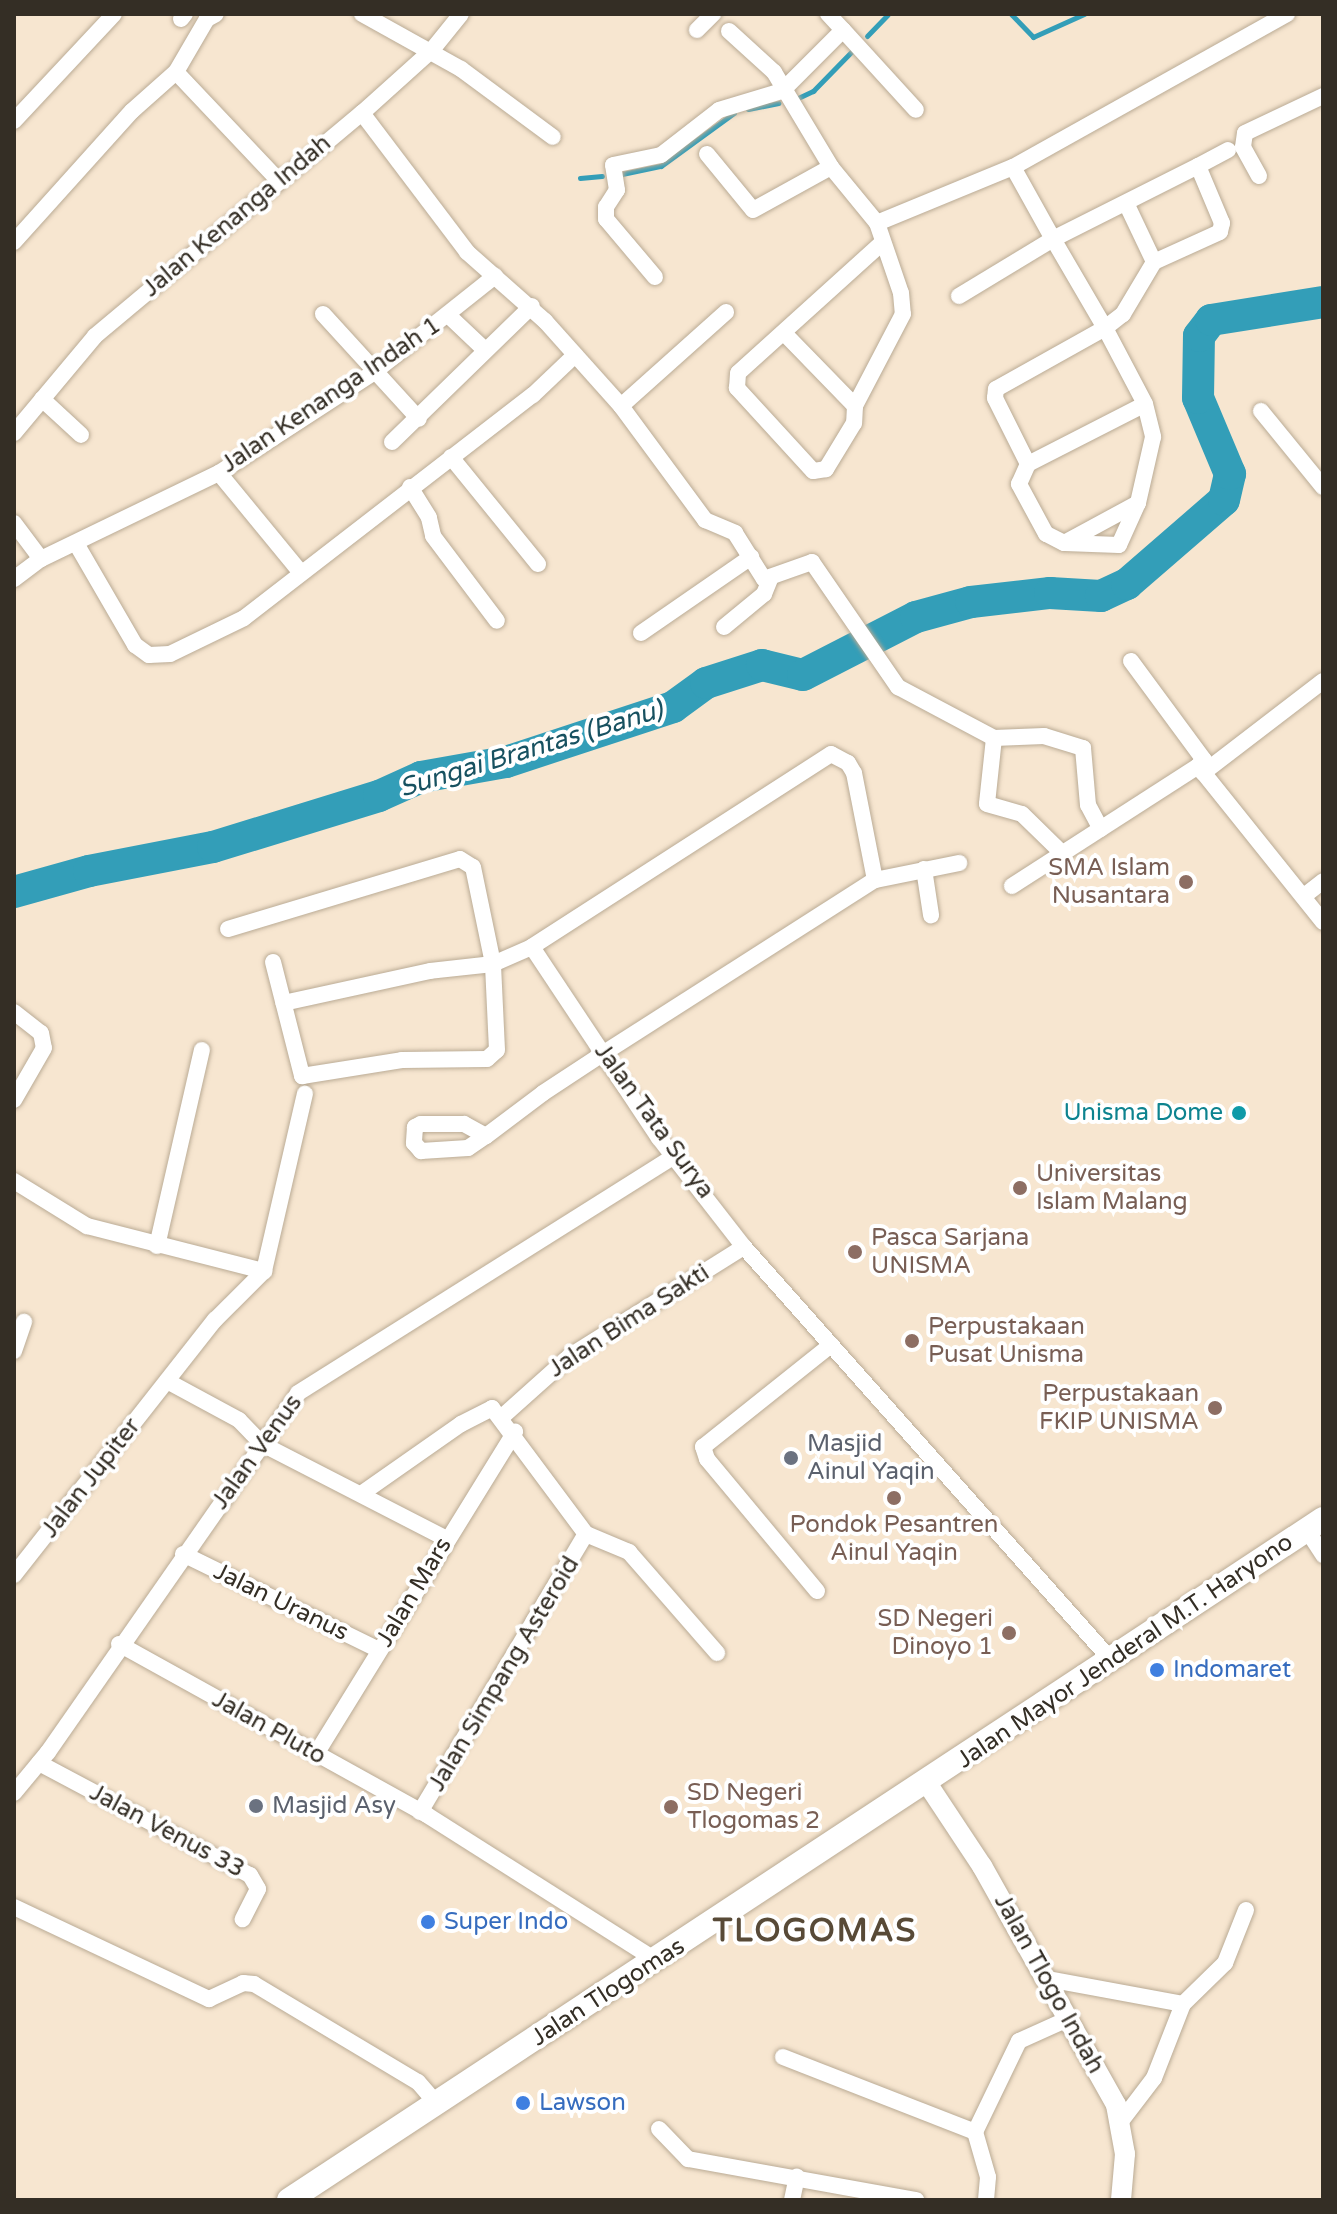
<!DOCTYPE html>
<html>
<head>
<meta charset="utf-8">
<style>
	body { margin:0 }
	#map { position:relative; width:1337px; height:2214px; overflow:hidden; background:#f7e6d0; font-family:"Varela Round",sans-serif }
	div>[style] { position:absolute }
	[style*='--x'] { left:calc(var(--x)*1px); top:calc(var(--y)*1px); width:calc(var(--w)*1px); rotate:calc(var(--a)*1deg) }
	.stream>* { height:5px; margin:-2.5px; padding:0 2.5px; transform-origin:2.5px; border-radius:2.5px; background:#339eb8 }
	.river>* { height:32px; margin:-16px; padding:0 16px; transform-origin:16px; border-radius:16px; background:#339eb8 }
	.roads { filter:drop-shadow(0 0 2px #baab95) drop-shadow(0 0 2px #baab95) }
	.minor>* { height:16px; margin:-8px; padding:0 8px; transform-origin:8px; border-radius:8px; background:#fff }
	.tertiary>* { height:20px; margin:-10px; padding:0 10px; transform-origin:10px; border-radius:10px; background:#fff }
	.primary>* { height:24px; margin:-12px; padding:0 12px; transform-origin:12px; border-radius:12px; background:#fff }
	.dots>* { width:22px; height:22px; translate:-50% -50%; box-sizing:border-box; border:4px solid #fff; border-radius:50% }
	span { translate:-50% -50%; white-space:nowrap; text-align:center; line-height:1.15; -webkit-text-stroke:8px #fff; paint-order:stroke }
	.street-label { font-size:24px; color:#342e25 }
	.education-label { font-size:24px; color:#785e54 }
	.right { translate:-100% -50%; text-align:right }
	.left { translate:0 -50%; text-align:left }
	.culture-label { font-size:24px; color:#0d838f }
	.worship-label { font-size:24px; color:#5b616d }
	.shop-label { font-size:24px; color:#366cbe }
	.water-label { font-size:26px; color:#175160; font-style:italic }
	.district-label { font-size:32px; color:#584a37; font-weight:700; letter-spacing:2px }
	.frame { position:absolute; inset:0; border:16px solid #342e25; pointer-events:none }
</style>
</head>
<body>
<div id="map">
	<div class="stream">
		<div style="--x:1011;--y:14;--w:32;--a:46"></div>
		<div style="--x:1033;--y:37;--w:56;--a:-24.3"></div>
		<div style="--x:867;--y:36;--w:30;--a:-46"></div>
		<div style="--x:798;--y:98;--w:17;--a:-25"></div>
		<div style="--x:813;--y:91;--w:57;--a:-45.7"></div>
		<div style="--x:748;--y:109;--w:31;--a:-11"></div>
		<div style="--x:622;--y:174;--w:40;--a:-12"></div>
		<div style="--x:661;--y:166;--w:90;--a:-36"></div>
		<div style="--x:580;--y:178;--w:22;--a:-5"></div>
	</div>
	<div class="river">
		<div style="--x:14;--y:892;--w:78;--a:-15.6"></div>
		<div style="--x:89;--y:871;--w:126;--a:-11"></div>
		<div style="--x:213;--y:847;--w:174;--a:-17.1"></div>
		<div style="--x:379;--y:796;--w:46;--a:-24.3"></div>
		<div style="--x:421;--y:777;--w:86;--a:-10"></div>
		<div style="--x:506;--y:762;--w:176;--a:-18.2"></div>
		<div style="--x:673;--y:707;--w:41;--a:-36"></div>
		<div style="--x:706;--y:683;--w:59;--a:-17.8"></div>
		<div style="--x:762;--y:665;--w:42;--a:13.7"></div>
		<div style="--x:803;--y:675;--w:127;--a:-27.2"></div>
		<div style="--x:916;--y:617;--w:57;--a:-15.3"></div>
		<div style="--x:971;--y:602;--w:80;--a:-6.5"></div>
		<div style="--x:1050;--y:593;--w:51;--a:3.4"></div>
		<div style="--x:1101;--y:596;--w:29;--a:-25"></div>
		<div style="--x:1127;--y:584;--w:128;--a:-40.9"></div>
		<div style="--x:1224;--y:500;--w:27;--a:-77"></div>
		<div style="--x:1230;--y:474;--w:82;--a:-112.8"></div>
		<div style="--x:1198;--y:398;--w:62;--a:-89.1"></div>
		<div style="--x:1199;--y:336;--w:20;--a:-53"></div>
		<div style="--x:1211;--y:320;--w:113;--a:-9.1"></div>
	</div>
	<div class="roads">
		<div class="minor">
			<div style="--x:362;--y:14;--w:113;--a:29.1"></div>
			<div style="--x:461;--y:69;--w:114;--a:36.5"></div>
			<div style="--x:181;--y:19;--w:6;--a:-51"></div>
			<div style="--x:697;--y:30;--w:23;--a:-45"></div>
			<div style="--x:843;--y:30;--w:108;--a:47.6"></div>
			<div style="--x:729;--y:31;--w:61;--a:42.3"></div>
			<div style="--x:774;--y:72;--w:111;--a:59"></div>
			<div style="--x:176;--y:72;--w:150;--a:46.6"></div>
			<div style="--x:362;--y:113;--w:174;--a:52.9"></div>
			<div style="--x:467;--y:252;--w:104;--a:41.5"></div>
			<div style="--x:545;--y:321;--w:114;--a:48.2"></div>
			<div style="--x:621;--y:406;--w:142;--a:53.6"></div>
			<div style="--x:705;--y:520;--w:33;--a:23"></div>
			<div style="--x:735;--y:533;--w:54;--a:57.8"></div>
			<div style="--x:764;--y:579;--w:51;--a:-19.5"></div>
			<div style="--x:812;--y:562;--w:152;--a:55.5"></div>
			<div style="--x:898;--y:687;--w:109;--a:28"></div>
			<div style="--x:994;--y:738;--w:50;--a:-2.3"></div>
			<div style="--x:1044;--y:736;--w:41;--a:17.1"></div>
			<div style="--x:1083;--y:748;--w:57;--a:85"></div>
			<div style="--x:1088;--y:805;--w:27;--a:62"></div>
			<div style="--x:14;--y:121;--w:146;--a:-46.9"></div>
			<div style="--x:707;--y:154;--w:72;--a:50.6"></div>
			<div style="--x:753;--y:210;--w:89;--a:-28.9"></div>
			<div style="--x:831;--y:167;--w:72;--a:50.6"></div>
			<div style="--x:877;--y:223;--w:147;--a:-22.4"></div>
			<div style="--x:1198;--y:166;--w:34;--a:-28"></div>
			<div style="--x:1259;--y:176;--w:33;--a:-119"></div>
			<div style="--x:1243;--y:147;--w:14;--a:-82"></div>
			<div style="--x:1245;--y:133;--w:86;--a:-25.4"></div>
			<div style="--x:1126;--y:203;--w:65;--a:64.6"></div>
			<div style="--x:877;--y:223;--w:74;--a:71.1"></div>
			<div style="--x:901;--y:293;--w:21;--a:85"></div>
			<div style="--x:903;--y:314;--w:104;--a:117.6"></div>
			<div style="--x:855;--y:406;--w:17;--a:93"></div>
			<div style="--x:854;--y:423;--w:54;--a:121.3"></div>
			<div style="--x:826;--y:469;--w:13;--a:171"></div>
			<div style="--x:813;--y:471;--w:113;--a:-132.5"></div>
			<div style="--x:737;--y:388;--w:15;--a:-86"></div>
			<div style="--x:738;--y:373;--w:195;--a:-42.1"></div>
			<div style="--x:14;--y:242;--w:176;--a:-48"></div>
			<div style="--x:132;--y:111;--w:59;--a:-41.6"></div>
			<div style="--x:176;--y:72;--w:61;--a:-59.7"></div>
			<div style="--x:207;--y:19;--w:10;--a:-29"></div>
			<div style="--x:655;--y:277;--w:76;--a:-130.2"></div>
			<div style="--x:606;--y:219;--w:12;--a:-90"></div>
			<div style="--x:606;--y:207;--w:20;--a:-57"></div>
			<div style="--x:617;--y:190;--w:25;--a:-99"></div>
			<div style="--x:613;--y:165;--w:49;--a:-11.8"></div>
			<div style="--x:661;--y:155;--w:73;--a:-37.8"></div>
			<div style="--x:719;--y:110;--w:66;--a:-16.8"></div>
			<div style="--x:782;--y:91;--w:86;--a:-45"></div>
			<div style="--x:843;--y:30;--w:22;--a:-133"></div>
			<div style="--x:959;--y:296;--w:110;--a:-31.2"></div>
			<div style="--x:1053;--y:239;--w:162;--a:-26.7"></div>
			<div style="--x:1198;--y:166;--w:62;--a:67.2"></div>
			<div style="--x:1222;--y:223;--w:9;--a:103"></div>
			<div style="--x:1220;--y:232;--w:72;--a:155.6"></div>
			<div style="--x:1154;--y:262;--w:61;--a:120.8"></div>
			<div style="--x:1123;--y:314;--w:23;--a:142"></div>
			<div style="--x:1105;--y:328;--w:86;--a:62.2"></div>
			<div style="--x:1145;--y:404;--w:34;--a:76"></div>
			<div style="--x:1153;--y:437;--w:68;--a:102.8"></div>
			<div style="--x:1138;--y:503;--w:84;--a:151.6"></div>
			<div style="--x:1064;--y:543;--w:20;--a:-153"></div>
			<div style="--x:1046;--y:534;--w:57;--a:-118.4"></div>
			<div style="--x:1019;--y:484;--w:22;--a:-66"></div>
			<div style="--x:1028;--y:464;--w:74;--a:-116.6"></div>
			<div style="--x:995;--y:398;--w:9;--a:-84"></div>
			<div style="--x:996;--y:389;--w:125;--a:-29.2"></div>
			<div style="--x:1105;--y:328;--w:103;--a:-120.3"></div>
			<div style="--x:1053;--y:239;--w:82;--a:-119.1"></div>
			<div style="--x:1013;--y:167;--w:314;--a:-29.2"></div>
			<div style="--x:323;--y:314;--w:142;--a:47.6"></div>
			<div style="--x:448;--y:315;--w:50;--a:43.4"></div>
			<div style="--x:784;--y:333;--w:102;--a:45.8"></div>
			<div style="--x:42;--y:399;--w:53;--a:42.7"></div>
			<div style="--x:621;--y:406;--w:141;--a:-41.8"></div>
			<div style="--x:1261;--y:411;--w:98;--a:50.8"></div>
			<div style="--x:14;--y:433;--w:126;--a:-50.1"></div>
			<div style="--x:95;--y:336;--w:348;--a:-39.9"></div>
			<div style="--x:362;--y:113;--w:94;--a:-42"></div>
			<div style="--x:432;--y:50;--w:46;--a:-51.1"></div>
			<div style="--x:392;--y:442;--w:195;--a:-44.2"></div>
			<div style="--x:451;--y:457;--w:138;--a:50.9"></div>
			<div style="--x:1028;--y:464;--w:131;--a:-27.1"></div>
			<div style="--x:219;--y:473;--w:129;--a:50.6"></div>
			<div style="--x:410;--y:487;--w:36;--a:58"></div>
			<div style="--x:429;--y:518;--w:18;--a:77"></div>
			<div style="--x:433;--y:536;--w:106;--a:53"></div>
			<div style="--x:14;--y:523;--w:45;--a:53.1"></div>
			<div style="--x:1065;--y:543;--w:54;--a:2.1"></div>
			<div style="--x:1119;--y:545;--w:46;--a:-65.7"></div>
			<div style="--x:77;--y:545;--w:116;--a:59.9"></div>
			<div style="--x:135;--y:645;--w:17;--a:36"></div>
			<div style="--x:149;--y:655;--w:21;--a:-3"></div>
			<div style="--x:170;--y:654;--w:82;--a:-25.9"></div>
			<div style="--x:244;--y:618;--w:365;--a:-37.7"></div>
			<div style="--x:533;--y:395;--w:58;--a:-43.6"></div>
			<div style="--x:14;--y:579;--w:34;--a:-37"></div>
			<div style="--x:41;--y:559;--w:198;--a:-25.8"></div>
			<div style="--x:219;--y:473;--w:184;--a:-33"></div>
			<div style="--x:373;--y:373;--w:156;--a:-38.5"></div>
			<div style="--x:724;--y:627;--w:52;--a:-39.5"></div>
			<div style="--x:764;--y:594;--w:16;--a:-68"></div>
			<div style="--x:641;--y:633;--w:134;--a:-34.6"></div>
			<div style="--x:1131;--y:661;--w:123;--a:53.6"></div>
			<div style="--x:1204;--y:760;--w:8;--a:135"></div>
			<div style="--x:1198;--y:766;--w:200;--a:51.3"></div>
			<div style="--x:994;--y:738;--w:66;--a:96.1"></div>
			<div style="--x:987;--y:804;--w:36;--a:16"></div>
			<div style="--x:1022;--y:814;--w:56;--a:44.3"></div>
			<div style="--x:1203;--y:773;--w:151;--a:-37.5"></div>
			<div style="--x:924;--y:869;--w:47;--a:81.3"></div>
			<div style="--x:875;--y:880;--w:109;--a:-101.1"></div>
			<div style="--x:854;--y:773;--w:12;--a:-121"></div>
			<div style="--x:848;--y:763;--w:19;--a:-152"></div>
			<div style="--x:831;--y:754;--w:356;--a:147.2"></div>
			<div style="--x:532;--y:947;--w:229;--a:56.4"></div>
			<div style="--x:659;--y:1138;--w:138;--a:52.1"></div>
			<div style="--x:744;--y:1247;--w:554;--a:48.37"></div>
			<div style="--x:1012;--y:886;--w:221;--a:-32.8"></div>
			<div style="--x:1304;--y:896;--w:24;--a:-38"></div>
			<div style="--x:228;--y:929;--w:242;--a:-16.8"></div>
			<div style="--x:460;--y:859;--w:15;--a:32"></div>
			<div style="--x:473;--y:867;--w:99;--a:78.3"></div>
			<div style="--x:493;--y:964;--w:63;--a:173.7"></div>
			<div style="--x:430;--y:971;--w:150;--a:167.7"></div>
			<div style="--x:273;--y:962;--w:118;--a:75.7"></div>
			<div style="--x:302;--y:1076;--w:101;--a:-9.1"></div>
			<div style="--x:402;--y:1060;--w:85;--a:-0.7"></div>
			<div style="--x:487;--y:1059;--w:13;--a:-42"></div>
			<div style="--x:497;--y:1050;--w:86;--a:-92.7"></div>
			<div style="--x:493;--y:964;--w:43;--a:-23.6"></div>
			<div style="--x:14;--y:1012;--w:34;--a:38"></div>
			<div style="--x:41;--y:1033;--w:15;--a:79"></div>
			<div style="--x:44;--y:1048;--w:60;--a:120"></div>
			<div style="--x:486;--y:1136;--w:25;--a:-151"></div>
			<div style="--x:464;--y:1124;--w:43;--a:180"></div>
			<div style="--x:421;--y:1124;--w:7;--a:153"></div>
			<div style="--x:415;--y:1127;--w:16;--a:94"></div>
			<div style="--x:414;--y:1143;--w:11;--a:49"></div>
			<div style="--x:421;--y:1151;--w:47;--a:-3.7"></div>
			<div style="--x:468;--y:1148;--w:22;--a:-34"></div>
			<div style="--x:486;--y:1136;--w:71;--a:-37"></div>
			<div style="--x:543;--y:1093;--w:73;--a:-33.3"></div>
			<div style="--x:604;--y:1053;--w:322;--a:-32.6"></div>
			<div style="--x:875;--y:880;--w:86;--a:-11.4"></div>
			<div style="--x:14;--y:1181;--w:86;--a:31.7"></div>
			<div style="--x:87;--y:1226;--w:183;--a:14.3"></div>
			<div style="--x:157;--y:1246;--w:201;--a:-77.1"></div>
			<div style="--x:14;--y:1351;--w:31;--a:-71"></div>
			<div style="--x:167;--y:1381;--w:82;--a:28.4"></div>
			<div style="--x:239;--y:1420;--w:33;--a:46"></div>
			<div style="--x:262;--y:1444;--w:208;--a:27.2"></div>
			<div style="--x:503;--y:1416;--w:90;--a:-41.8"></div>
			<div style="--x:570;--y:1356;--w:205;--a:-32.1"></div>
			<div style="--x:361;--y:1494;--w:122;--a:-35"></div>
			<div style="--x:461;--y:1424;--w:35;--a:-27"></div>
			<div style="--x:492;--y:1408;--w:157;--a:53.3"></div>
			<div style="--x:1307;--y:1530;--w:30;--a:57"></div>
			<div style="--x:586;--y:1534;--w:47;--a:22.7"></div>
			<div style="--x:629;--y:1552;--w:134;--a:48.9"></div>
			<div style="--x:183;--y:1554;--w:218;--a:26.1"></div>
			<div style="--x:14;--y:1575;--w:325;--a:-51.8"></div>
			<div style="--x:215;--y:1320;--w:69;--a:-45"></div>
			<div style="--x:264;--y:1271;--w:182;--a:-77"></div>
			<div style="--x:817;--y:1591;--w:172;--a:-129.8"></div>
			<div style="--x:707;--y:1459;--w:13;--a:-108"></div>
			<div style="--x:703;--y:1447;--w:164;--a:-38.6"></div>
			<div style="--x:119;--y:1644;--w:352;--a:29"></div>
			<div style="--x:427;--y:1815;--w:272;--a:32.4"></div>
			<div style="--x:316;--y:1754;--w:379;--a:-58.3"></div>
			<div style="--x:39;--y:1763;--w:239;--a:28"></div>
			<div style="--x:250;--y:1875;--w:16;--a:60"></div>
			<div style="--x:258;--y:1889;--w:34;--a:117"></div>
			<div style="--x:14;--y:1793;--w:53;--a:-50.3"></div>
			<div style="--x:48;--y:1752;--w:437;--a:-55.1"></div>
			<div style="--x:298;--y:1393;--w:443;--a:-32.2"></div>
			<div style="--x:420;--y:1812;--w:324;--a:-59.2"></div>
			<div style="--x:14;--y:1907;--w:216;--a:25.3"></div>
			<div style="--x:209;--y:1999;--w:38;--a:-25"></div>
			<div style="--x:243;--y:1983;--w:11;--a:5"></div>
			<div style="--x:254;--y:1984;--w:191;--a:30.9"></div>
			<div style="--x:418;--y:2082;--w:28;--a:49"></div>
			<div style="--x:1048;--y:1979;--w:137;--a:10.5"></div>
			<div style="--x:783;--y:2057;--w:206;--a:21.3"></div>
			<div style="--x:1122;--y:2120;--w:53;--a:-52.7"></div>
			<div style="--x:1154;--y:2078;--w:79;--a:-68.6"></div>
			<div style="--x:1183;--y:2004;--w:59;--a:-44.3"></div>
			<div style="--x:1225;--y:1963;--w:57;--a:-68.4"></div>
			<div style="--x:659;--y:2129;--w:42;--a:46"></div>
			<div style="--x:688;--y:2159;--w:232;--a:10.2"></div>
			<div style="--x:792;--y:2200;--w:24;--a:-78"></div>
			<div style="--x:986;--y:2200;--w:23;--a:-85"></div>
			<div style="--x:988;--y:2177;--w:47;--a:-106.1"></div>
			<div style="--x:975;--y:2132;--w:101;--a:-64.2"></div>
			<div style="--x:1019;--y:2041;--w:56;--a:-24.3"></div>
		</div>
		<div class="tertiary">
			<div style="--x:927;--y:1783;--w:100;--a:56.5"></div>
			<div style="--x:982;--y:1866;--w:274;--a:60.7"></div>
			<div style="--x:1116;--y:2105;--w:50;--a:79.6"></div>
			<div style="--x:1125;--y:2154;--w:46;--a:95"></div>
		</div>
		<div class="primary">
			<div style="--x:289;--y:2200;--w:1238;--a:-33.37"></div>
		</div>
	</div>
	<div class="dots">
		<div style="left:1186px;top:882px;background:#8d6e63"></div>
		<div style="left:1239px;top:1113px;background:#0f9aa8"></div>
		<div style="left:1020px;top:1188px;background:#8d6e63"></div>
		<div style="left:855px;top:1252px;background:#8d6e63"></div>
		<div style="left:912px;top:1341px;background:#8d6e63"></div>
		<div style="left:1215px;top:1408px;background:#8d6e63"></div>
		<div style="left:791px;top:1458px;background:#6b7280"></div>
		<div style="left:894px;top:1498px;background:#8d6e63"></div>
		<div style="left:1009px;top:1633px;background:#8d6e63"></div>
		<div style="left:1157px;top:1670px;background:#3f7fe0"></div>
		<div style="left:256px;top:1806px;background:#6b7280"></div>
		<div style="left:671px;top:1807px;background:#8d6e63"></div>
		<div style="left:428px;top:1922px;background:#3f7fe0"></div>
		<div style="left:523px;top:2103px;background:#3f7fe0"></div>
	</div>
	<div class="street-label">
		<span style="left:237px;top:216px;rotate:-40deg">Jalan Kenanga Indah</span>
		<span style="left:331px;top:395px;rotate:-34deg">Jalan Kenanga Indah 1</span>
		<span style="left:654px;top:1121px;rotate:54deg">Jalan Tata Surya</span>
		<span style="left:629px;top:1321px;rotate:-33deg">Jalan Bima Sakti</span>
		<span style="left:257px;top:1452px;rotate:-54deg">Jalan Venus</span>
		<span style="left:91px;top:1478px;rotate:-52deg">Jalan Jupiter</span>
		<span style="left:414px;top:1592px;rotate:-59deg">Jalan Mars</span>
		<span style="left:281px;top:1602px;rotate:26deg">Jalan Uranus</span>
		<span style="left:1125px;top:1651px;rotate:-34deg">Jalan Mayor Jenderal M.T. Haryono</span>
		<span style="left:504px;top:1674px;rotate:-59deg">Jalan Simpang Asteroid</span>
		<span style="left:269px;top:1728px;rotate:29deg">Jalan Pluto</span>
		<span style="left:167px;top:1831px;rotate:28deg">Jalan Venus 33</span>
		<span style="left:1049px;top:1984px;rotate:61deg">Jalan Tlogo Indah</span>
		<span style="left:608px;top:1992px;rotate:-33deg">Jalan Tlogomas</span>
	</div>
	<div class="education-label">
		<span class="right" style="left:1170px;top:882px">SMA Islam<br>Nusantara</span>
		<span class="left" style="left:1036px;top:1188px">Universitas<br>Islam Malang</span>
		<span class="left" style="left:871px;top:1252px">Pasca Sarjana<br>UNISMA</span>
		<span class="left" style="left:928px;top:1341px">Perpustakaan<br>Pusat Unisma</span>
		<span class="right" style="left:1199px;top:1408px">Perpustakaan<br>FKIP UNISMA</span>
		<span style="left:894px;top:1539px">Pondok Pesantren<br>Ainul Yaqin</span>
		<span class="right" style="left:993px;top:1633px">SD Negeri<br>Dinoyo 1</span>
		<span class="left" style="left:687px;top:1807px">SD Negeri<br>Tlogomas 2</span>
	</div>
	<div class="culture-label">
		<span class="right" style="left:1223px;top:1113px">Unisma Dome</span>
	</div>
	<div class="worship-label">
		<span class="left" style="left:807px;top:1458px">Masjid<br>Ainul Yaqin</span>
		<span class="left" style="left:272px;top:1806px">Masjid Asy</span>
	</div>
	<div class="shop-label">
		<span class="left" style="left:1173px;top:1670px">Indomaret</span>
		<span class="left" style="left:444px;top:1922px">Super Indo</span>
		<span class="left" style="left:539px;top:2103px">Lawson</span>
	</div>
	<div class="water-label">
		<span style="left:531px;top:749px;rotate:-17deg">Sungai Brantas (Banu)</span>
	</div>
	<div class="district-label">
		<span style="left:815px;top:1931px">TLOGOMAS</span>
	</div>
	<div class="frame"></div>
</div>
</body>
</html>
